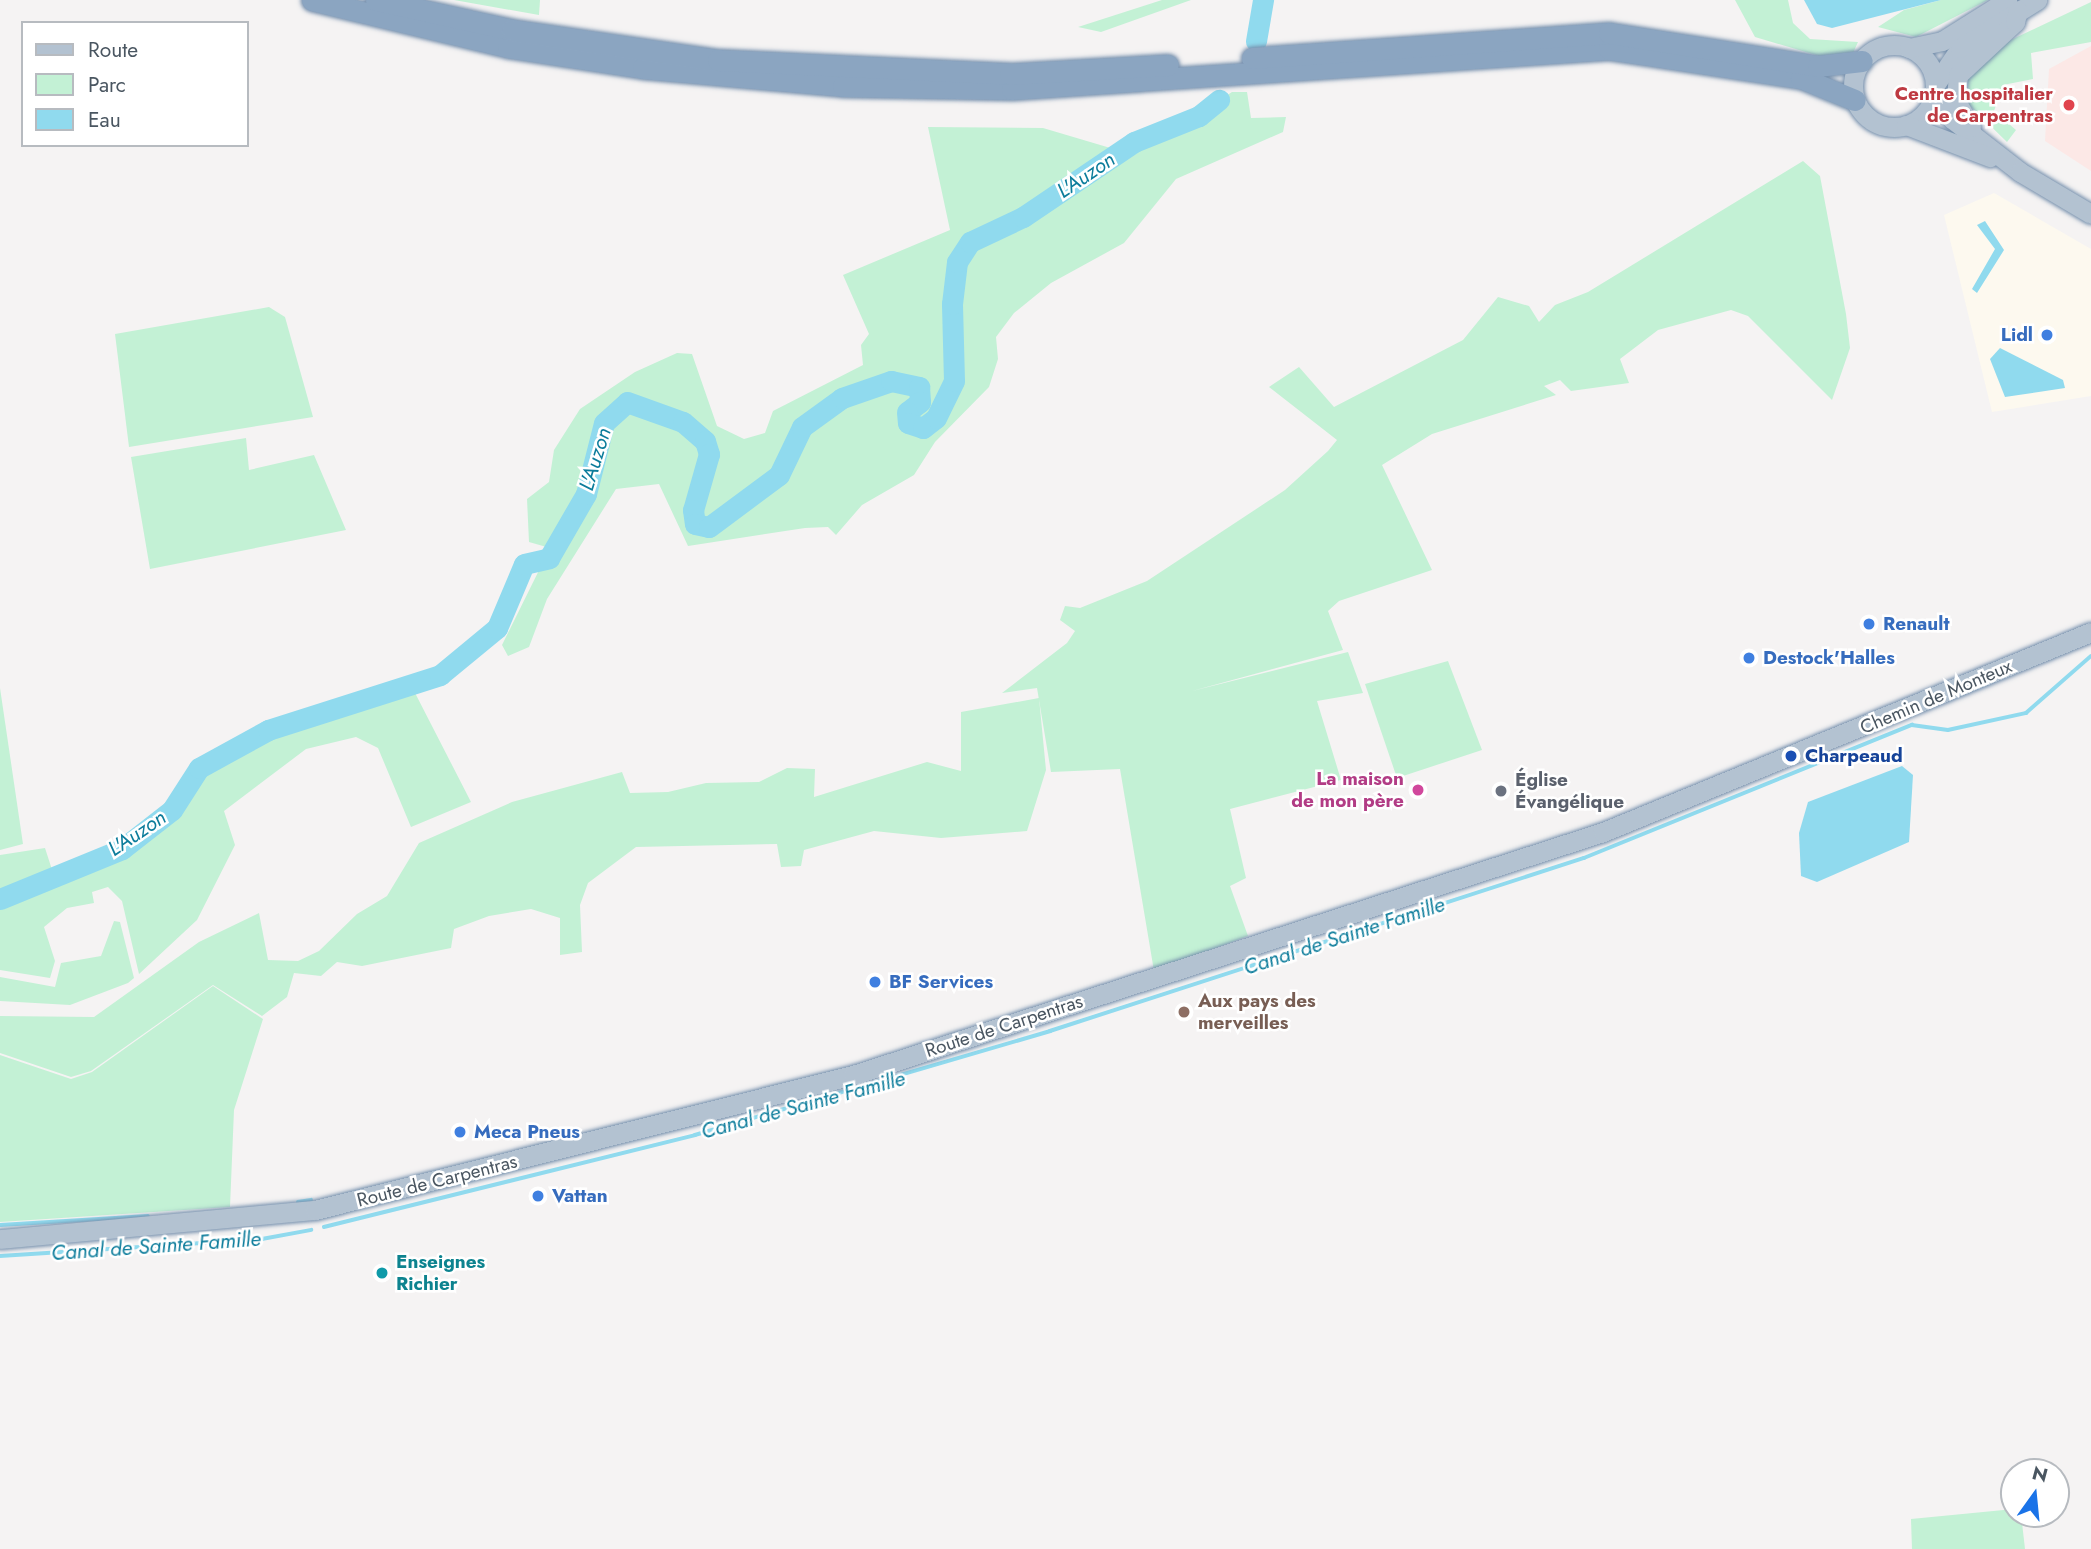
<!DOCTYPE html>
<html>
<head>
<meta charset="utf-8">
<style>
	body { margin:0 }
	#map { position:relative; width:2091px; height:1549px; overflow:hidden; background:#f5f3f3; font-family:Jost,sans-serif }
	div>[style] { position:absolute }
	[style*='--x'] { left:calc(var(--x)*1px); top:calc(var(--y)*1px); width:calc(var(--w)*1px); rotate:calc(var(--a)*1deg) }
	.commercial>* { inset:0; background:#fdf9ef }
	.medical>* { inset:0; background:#fce8e6 }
	.green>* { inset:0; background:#c3f1d5 }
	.water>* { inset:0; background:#90daee }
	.stream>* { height:3.5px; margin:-1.75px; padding:0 1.75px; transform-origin:1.75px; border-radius:1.75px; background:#90daee }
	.river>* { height:21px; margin:-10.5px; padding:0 10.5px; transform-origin:10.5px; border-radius:10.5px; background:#90daee }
	.roads { filter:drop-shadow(0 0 2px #7690ad) drop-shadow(0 0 2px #7690ad) }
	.major>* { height:19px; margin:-9.5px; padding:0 9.5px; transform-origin:9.5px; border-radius:9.5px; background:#b3c2d1 }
	.major>.ring { margin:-9.5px; padding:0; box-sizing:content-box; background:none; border:19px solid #b3c2d1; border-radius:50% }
	.highway>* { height:21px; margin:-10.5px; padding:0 10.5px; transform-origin:10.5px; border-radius:10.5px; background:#8ba5c1 }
	.dots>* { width:19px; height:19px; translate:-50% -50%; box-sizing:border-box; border:4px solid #fff; border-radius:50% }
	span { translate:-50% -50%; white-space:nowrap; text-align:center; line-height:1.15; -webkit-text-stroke:5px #fff; paint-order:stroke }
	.health-label { font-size:19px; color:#be3a42; font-weight:700 }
	.right { translate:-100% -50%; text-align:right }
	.shop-label { font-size:19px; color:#366cbe; font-weight:700 }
	.left { translate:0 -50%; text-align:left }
	.street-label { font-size:19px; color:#4a5661 }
	.transit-label { font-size:19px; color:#164399; font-weight:700 }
	.hotel-label { font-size:19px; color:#b23c85; font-weight:700 }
	.worship-label { font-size:19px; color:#5b616d; font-weight:700 }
	.education-label { font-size:19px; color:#785e54; font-weight:700 }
	.culture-label { font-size:19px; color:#0d838f; font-weight:700 }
	.water-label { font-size:21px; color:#0c7c9b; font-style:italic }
	.legend { position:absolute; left:21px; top:21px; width:228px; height:126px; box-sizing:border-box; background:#fff; border:2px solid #b7bbc0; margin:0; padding:9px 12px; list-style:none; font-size:21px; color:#4a5661 }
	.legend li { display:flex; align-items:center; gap:14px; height:35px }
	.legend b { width:35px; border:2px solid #b7bbc0 }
	.north { position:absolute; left:2000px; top:1458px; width:70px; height:70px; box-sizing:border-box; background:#fff; border:2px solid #b7bbc0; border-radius:50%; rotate:15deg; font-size:19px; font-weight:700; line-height:28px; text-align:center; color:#4a5661 }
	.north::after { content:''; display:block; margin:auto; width:24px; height:32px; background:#1a73e8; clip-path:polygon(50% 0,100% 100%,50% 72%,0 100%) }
</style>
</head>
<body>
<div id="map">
	<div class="commercial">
		<div style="clip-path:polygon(1994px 193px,2091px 249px,2091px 396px,1992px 412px,1944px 215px)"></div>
	</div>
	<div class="medical">
		<div style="clip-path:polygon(2091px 46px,2091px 171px,2045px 141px,2049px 69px)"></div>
	</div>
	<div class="green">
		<div style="clip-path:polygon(454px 0,540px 0,539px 15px)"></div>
		<div style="clip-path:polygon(1162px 0,1191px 0,1101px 32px,1078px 27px)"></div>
		<div style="clip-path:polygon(1735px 0,1788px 0,1793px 23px,1810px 39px,1858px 42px,1853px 53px,1826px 58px,1755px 37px)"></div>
		<div style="clip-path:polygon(1941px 0,1988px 0,1916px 37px,1878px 27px,1904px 10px)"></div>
		<div style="clip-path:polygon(2091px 2px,2091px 42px,2031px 53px,2033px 79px,2003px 85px,1994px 111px,2016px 130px,2007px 142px,1969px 105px,1968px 79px,1998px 46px)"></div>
		<div style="clip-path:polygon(1232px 92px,1247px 92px,1251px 118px,1286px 117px,1283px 132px,1176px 179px,1124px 243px,1051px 283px,1014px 313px,996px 337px,998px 359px,989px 387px,935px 442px,914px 475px,862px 505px,836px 535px,828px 527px,805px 528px,688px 546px,659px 484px,616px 489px,547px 599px,529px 647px,508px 656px,502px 645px,550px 548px,529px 542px,527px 499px,549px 482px,554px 450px,580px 409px,635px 372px,677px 353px,692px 354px,717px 426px,744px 439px,765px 433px,773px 411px,863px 365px,861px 345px,869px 334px,843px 275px,950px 230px,928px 127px,1043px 128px,1134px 155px)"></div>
		<div style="clip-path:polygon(1803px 161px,1820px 176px,1846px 314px,1850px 348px,1832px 400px,1748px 316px,1731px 310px,1658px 330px,1620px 359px,1629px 383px,1571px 391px,1560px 380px,1544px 386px,1556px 395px,1432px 434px,1382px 465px,1432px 570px,1339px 601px,1328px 611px,1343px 650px,1192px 691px,1348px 652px,1363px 693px,1317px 701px,1341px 780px,1230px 809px,1246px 878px,1230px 886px,1248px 936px,1154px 971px,1120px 769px,1051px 772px,1037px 688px,1002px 693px,1067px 643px,1075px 631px,1060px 620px,1065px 606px,1080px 608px,1147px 581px,1285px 490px,1328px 451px,1337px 440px,1269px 387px,1299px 367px,1334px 407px,1463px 340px,1498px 297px,1529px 306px,1539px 322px,1555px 305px,1588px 292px)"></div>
		<div style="clip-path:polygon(269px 307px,285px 317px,313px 417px,129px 447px,115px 334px)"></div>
		<div style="clip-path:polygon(246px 438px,249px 470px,314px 455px,346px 530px,150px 569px,131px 457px)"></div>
		<div style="clip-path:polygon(1448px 661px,1482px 750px,1397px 778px,1365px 684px)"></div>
		<div style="clip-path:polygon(0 688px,23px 844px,0 850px)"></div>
		<div style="clip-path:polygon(413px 689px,471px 802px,411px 827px,378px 748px,356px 737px,306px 749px,224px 811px,235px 845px,197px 920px,139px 974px,122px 901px,108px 887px,92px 892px,94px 903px,67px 908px,44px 927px,55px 961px,50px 978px,0 970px,0 855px,45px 848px,56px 882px,125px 854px,175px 814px,202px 773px,271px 736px)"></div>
		<div style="clip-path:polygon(1039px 698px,1046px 770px,1027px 831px,941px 838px,874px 831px,804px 850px,801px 866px,781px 867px,777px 844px,636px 847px,588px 883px,580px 905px,582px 952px,560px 955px,560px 918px,531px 909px,489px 916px,454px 929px,451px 948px,362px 966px,337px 962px,321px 976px,294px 973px,287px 997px,262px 1016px,213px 985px,91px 1071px,71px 1077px,0 1053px,0 1016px,94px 1017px,199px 942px,259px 913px,268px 960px,298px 961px,319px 951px,357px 914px,387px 896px,419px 843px,512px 802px,622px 772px,630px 793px,668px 792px,706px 783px,759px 782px,787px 768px,815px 769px,814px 797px,927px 762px,961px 771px,961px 712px)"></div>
		<div style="clip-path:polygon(114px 921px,120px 922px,134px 978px,128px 983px,70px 1005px,0 1001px,0 977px,55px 987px,61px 963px,101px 956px)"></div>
		<div style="clip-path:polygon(213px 986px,263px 1019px,234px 1110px,230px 1207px,0 1222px,0 1055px,71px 1079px,92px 1072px)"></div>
		<div style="clip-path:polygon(2014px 1509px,2021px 1514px,2025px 1549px,1912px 1549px,1911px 1519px)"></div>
	</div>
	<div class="water">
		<div style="clip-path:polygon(1804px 0,1941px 0,1832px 28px,1817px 24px)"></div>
		<div style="clip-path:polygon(1985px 221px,2004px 250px,1977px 293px,1972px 289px,1995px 249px,1977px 225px)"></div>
		<div style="clip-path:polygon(2000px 348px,2063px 380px,2065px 388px,2005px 397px,1990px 359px)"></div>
		<div style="clip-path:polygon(1902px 766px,1913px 775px,1909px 842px,1817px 882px,1801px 876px,1799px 833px,1808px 802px)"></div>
	</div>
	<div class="stream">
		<div style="--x:298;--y:1202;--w:13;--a:-9"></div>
		<div style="--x:0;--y:1225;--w:148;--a:-3.5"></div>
		<div style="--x:324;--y:1227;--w:382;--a:-13.9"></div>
		<div style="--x:695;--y:1135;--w:370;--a:-16.3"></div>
		<div style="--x:1050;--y:1031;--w:561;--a:-17.95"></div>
		<div style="--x:1584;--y:858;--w:354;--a:-22.1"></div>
		<div style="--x:1912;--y:725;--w:36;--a:8"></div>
		<div style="--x:1948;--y:730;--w:80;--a:-12.3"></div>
		<div style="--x:2026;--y:713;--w:86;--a:-41.2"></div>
		<div style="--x:0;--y:1256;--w:263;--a:-3.7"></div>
		<div style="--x:262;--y:1239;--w:50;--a:-10.4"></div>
	</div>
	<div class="river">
		<div style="--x:1256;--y:41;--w:42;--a:-80.3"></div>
		<div style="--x:0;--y:899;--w:132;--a:-22.3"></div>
		<div style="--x:122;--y:849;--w:63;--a:-38"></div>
		<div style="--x:172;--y:810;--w:50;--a:-57.3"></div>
		<div style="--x:199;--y:768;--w:79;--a:-28.8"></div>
		<div style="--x:268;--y:730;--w:181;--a:-17.7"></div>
		<div style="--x:440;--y:675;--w:74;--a:-39.5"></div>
		<div style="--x:497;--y:628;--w:69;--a:-67.1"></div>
		<div style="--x:524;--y:564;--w:26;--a:-13"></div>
		<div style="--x:549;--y:558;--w:74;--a:-60"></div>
		<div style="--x:586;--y:494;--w:73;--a:-75.8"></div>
		<div style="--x:604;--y:423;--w:31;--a:-42"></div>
		<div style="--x:627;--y:402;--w:59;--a:19.7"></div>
		<div style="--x:683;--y:422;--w:29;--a:41"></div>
		<div style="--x:705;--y:441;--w:14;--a:73"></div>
		<div style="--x:709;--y:454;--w:58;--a:105.9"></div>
		<div style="--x:693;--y:510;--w:14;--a:82"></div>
		<div style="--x:695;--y:524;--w:14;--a:12"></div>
		<div style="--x:709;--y:527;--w:87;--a:-36.6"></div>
		<div style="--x:779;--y:475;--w:53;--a:-64.4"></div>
		<div style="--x:802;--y:427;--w:49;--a:-35.9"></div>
		<div style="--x:842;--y:398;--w:52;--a:-19.1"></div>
		<div style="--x:891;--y:381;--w:29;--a:12"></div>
		<div style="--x:919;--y:387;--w:15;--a:86"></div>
		<div style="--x:920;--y:402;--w:16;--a:142"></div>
		<div style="--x:907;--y:412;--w:11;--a:85"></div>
		<div style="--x:908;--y:423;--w:16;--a:18"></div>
		<div style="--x:923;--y:428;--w:16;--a:-38"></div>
		<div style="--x:936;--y:418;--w:41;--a:-64.1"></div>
		<div style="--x:954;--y:381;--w:77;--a:-91.5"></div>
		<div style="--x:952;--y:304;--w:42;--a:-83.2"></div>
		<div style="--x:957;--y:262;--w:24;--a:-57"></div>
		<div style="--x:970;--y:242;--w:59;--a:-25.3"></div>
		<div style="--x:1023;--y:217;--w:134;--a:-34"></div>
		<div style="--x:1134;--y:142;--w:70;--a:-21.8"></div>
		<div style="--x:1199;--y:116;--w:26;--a:-39"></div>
	</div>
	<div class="roads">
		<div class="major">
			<div class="ring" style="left:1853px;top:45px;width:63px;height:63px"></div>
			<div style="--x:1909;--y:48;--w:34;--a:-12"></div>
			<div style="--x:1942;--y:41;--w:77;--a:-32.2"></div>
			<div style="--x:1935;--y:85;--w:45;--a:-56"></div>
			<div style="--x:1960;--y:48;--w:91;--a:-31.9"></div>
			<div style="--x:1934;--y:96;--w:29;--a:52"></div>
			<div style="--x:1952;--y:119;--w:86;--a:37.9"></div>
			<div style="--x:2020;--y:172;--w:82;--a:30.6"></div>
			<div style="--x:1906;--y:125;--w:90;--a:20.9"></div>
			<div style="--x:1971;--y:127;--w:30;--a:-120"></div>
			<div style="--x:1956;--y:101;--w:26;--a:-86"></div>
			<div style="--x:1958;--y:75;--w:78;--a:-42.9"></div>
			<div style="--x:2015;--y:22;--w:12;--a:-76"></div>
			<div style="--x:0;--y:1239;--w:316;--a:-5.3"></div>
			<div style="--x:315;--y:1210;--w:555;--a:-14.09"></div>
			<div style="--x:853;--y:1075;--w:788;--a:-17.95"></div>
			<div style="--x:1603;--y:832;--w:527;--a:-22.29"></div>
		</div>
		<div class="highway">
			<div style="--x:312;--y:0;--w:202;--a:13.5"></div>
			<div style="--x:508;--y:47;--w:137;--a:8.8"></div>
			<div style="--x:643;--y:68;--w:201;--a:5.1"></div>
			<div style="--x:843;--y:86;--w:169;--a:1"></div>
			<div style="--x:1012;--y:89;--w:598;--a:-3.83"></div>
			<div style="--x:1609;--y:49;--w:194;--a:8.6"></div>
			<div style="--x:1801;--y:78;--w:58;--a:22.2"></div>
			<div style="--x:376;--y:0;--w:139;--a:12.4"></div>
			<div style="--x:512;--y:30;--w:208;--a:8.3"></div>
			<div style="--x:718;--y:60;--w:292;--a:2.7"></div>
			<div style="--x:1010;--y:74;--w:158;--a:-3.3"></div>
			<div style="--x:1252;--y:58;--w:358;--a:-4"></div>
			<div style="--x:1609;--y:33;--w:212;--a:9"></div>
			<div style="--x:1818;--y:66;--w:44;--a:-6.5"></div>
		</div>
	</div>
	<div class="dots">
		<div style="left:2069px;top:105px;background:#e0444e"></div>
		<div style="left:2047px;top:335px;background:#3f7fe0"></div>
		<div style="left:1869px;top:624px;background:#3f7fe0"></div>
		<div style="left:1749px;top:658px;background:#3f7fe0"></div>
		<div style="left:1791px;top:756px;background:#1a4fb4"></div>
		<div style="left:1418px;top:790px;background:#d1479c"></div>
		<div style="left:1501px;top:791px;background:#6b7280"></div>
		<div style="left:875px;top:982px;background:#3f7fe0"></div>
		<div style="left:1184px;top:1012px;background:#8d6e63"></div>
		<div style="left:460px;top:1132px;background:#3f7fe0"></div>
		<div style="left:538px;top:1196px;background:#3f7fe0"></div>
		<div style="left:382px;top:1273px;background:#0f9aa8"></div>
	</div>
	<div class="health-label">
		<span class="right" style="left:2053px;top:105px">Centre hospitalier<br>de Carpentras</span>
	</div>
	<div class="shop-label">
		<span class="right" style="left:2033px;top:335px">Lidl</span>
		<span class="left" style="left:1883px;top:624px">Renault</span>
		<span class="left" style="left:1763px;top:658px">Destock'Halles</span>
		<span class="left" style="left:889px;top:982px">BF Services</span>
		<span class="left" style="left:474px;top:1132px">Meca Pneus</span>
		<span class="left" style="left:552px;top:1196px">Vattan</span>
	</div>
	<div class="street-label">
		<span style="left:1936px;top:697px;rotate:-23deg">Chemin de Monteux</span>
		<span style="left:1004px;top:1026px;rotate:-18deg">Route de Carpentras</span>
		<span style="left:437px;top:1181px;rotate:-14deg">Route de Carpentras</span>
	</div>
	<div class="transit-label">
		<span class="left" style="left:1805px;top:756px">Charpeaud</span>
	</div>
	<div class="hotel-label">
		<span class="right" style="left:1404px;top:790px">La maison<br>de mon père</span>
	</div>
	<div class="worship-label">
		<span class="left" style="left:1515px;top:791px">Église<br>Évangélique</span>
	</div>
	<div class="education-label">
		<span class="left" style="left:1198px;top:1012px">Aux pays des<br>merveilles</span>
	</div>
	<div class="culture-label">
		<span class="left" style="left:396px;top:1273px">Enseignes<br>Richier</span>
	</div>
	<div class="water-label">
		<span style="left:1086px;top:175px;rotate:-34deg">L'Auzon</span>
		<span style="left:595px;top:459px;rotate:-73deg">L'Auzon</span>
		<span style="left:137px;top:833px;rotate:-34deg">L'Auzon</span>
		<span style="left:1344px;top:936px;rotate:-18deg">Canal de Sainte Famille</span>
		<span style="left:803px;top:1105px;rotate:-15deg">Canal de Sainte Famille</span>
		<span style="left:156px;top:1246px;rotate:-4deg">Canal de Sainte Famille</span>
	</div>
	<ul class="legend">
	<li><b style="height:9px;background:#b3c2d1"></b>Route</li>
	<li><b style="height:19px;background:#c3f1d5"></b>Parc</li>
	<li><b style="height:19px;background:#90daee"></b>Eau</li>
	</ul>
	<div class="north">N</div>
</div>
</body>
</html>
